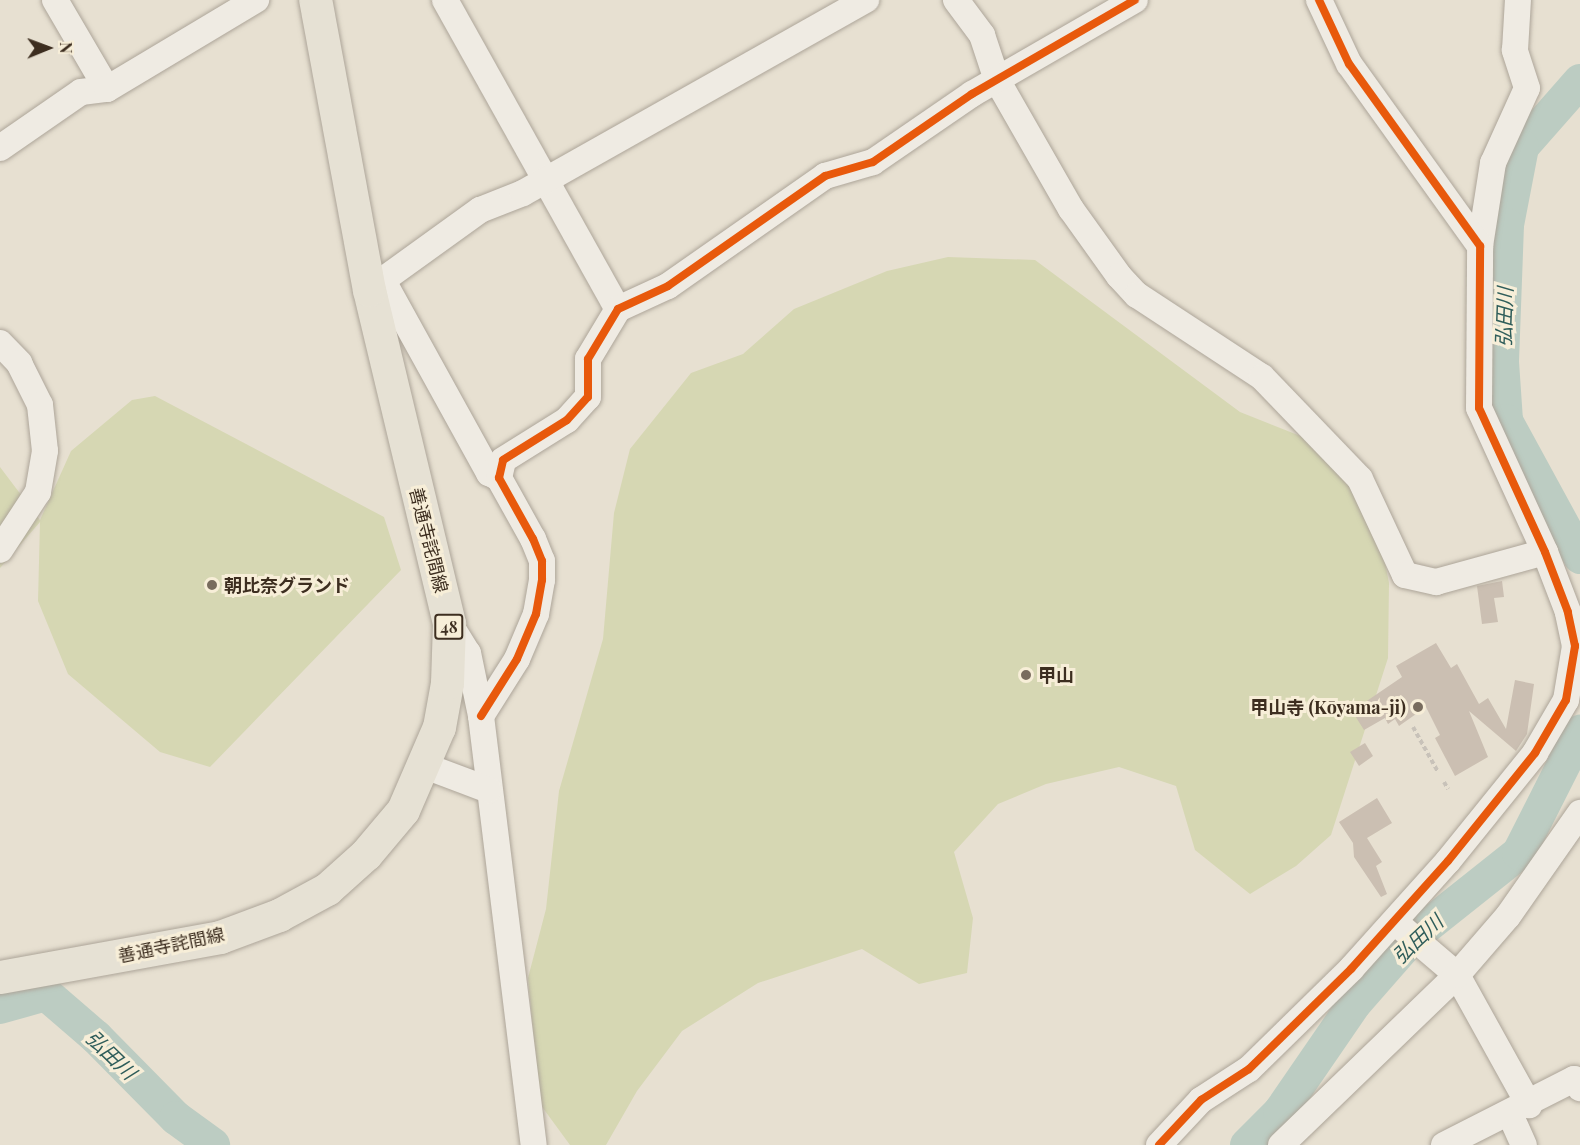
<!DOCTYPE html>
<html>
<head>
<meta charset="utf-8">
<style>
	body { margin:0 }
	#map { position:relative; width:1580px; height:1145px; overflow:hidden; background:#e7e0d1; font-family:"Playfair Display","Noto Sans JP",serif }
	div>[style] { position:absolute }
	[style*='--x'] { left:calc(var(--x)*1px); top:calc(var(--y)*1px); width:calc(var(--w)*1px); rotate:calc(var(--a)*1deg) }
	.green>* { inset:0; background:#d6d7b3 }
	.river>* { height:34px; margin:-17px; padding:0 17px; transform-origin:17px; border-radius:17px; background:#bcccc2 }
	.building>* { inset:0; background:#cbbfb2 }
	.path>* { height:4px; margin-top:-2px; transform-origin:0; background:repeating-linear-gradient(90deg,#c8c2b9 0 4.5px,transparent 0 7.5px) }
	.roads { filter:drop-shadow(0 0 2px #ada599) drop-shadow(0 0 2px #ada599) }
	.minor>* { height:26px; margin:-13px; padding:0 13px; transform-origin:13px; border-radius:13px; background:#efebe3 }
	.major>* { height:33px; margin:-16.5px; padding:0 16.5px; transform-origin:16.5px; border-radius:16.5px; background:#e6e1d4 }
	.cycleway>* { height:8px; margin:-4px; padding:0 4px; transform-origin:4px; border-radius:4px; background:#e8590c }
	.dots>* { width:16px; height:16px; translate:-50% -50%; box-sizing:border-box; border:3px solid #f7eed8; border-radius:50% }
	span { translate:-50% -50%; white-space:nowrap; text-align:center; line-height:1.15; -webkit-text-stroke:6px #f7eed8; paint-order:stroke }
	.shield-label span { padding:2px 4px; background:#f7eed8; border:2px solid; border-radius:4px; -webkit-text-stroke-width:0 }
	.shield-label { font-size:16px; color:#3d2e20; font-weight:700 }
	.street-label { font-size:18px; color:#3d2e20 }
	.poi-label { font-size:18px; color:#3d2e20; font-weight:700 }
	.left { translate:0 -50%; text-align:left }
	.right { translate:-100% -50%; text-align:right }
	.water-label { font-size:20px; color:#2f5d5a; font-style:italic }
	.north { position:absolute; left:18px; top:18px; width:60px; height:60px; -webkit-text-stroke:4px #f7eed8; paint-order:stroke; rotate:89deg; font-size:16px; font-weight:700; line-height:24px; text-align:center; color:#3d2e20 }
	.north::after { content:''; display:block; margin:auto; width:21px; height:27px; background:#3d2e20; clip-path:polygon(50% 0,100% 100%,50% 72%,0 100%) }
</style>
</head>
<body>
<div id="map">
	<div class="green">
		<div style="clip-path:polygon(948px 257px,1035px 260px,1240px 412px,1308px 439px,1356px 477px,1376px 517px,1389px 583px,1388px 658px,1331px 835px,1296px 866px,1250px 894px,1195px 850px,1176px 786px,1119px 767px,1046px 784px,998px 804px,954px 852px,973px 918px,967px 973px,919px 984px,862px 949px,758px 983px,682px 1031px,637px 1091px,606px 1145px,570px 1145px,540px 1104px,528px 978px,546px 909px,559px 791px,603px 639px,614px 513px,630px 449px,691px 373px,743px 354px,794px 309px,887px 271px)"></div>
		<div style="clip-path:polygon(155px 396px,384px 517px,401px 570px,210px 767px,160px 752px,68px 674px,38px 601px,40px 522px,0 568px,0 467px,40px 520px,71px 451px,132px 400px)"></div>
	</div>
	<div class="river">
		<div style="--x:1580;--y:81;--w:88;--a:131.3"></div>
		<div style="--x:1522;--y:147;--w:79;--a:100.9"></div>
		<div style="--x:1507;--y:225;--w:137;--a:92.1"></div>
		<div style="--x:1502;--y:362;--w:59;--a:86.1"></div>
		<div style="--x:1506;--y:421;--w:155;--a:61.4"></div>
		<div style="--x:0;--y:1007;--w:48;--a:-15.8"></div>
		<div style="--x:46;--y:994;--w:66;--a:40.7"></div>
		<div style="--x:96;--y:1037;--w:114;--a:45.4"></div>
		<div style="--x:176;--y:1118;--w:46;--a:36.1"></div>
		<div style="--x:1247;--y:1145;--w:47;--a:-45"></div>
		<div style="--x:1280;--y:1112;--w:132;--a:-55.5"></div>
		<div style="--x:1355;--y:1003;--w:86;--a:-48.8"></div>
		<div style="--x:1412;--y:938;--w:137;--a:-38.5"></div>
		<div style="--x:1519;--y:853;--w:136;--a:-63.2"></div>
	</div>
	<div class="building">
		<div style="clip-path:polygon(1502px 581px,1504px 597px,1494px 598px,1498px 622px,1482px 624px,1477px 586px)"></div>
		<div style="clip-path:polygon(1436px 643px,1451px 668px,1457px 664px,1479px 704px,1488px 698px,1506px 729px,1515px 680px,1534px 684px,1527px 734px,1516px 751px,1469px 711px,1488px 757px,1455px 776px,1435px 738px,1440px 735px,1426px 707px,1399px 726px,1395px 719px,1388px 724px,1385px 718px,1364px 730px,1352px 711px,1402px 677px,1396px 666px)"></div>
		<div style="clip-path:polygon(1365px 743px,1373px 756px,1359px 766px,1350px 752px)"></div>
		<div style="clip-path:polygon(1377px 798px,1392px 823px,1367px 838px,1382px 862px,1376px 866px,1387px 894px,1381px 897px,1354px 857px,1353px 843px,1339px 822px)"></div>
	</div>
	<div class="path">
		<div style="--x:1413;--y:727;--w:51;--a:60.9"></div>
		<div style="--x:1444;--y:782;--w:8;--a:60"></div>
	</div>
	<div class="roads">
		<div class="minor">
			<div style="--x:55;--y:0;--w:103;--a:59.7"></div>
			<div style="--x:445;--y:0;--w:354;--a:60.8"></div>
			<div style="--x:956;--y:0;--w:44;--a:53.4"></div>
			<div style="--x:982;--y:35;--w:47;--a:71.6"></div>
			<div style="--x:997;--y:80;--w:149;--a:60.2"></div>
			<div style="--x:1071;--y:209;--w:82;--a:54.4"></div>
			<div style="--x:1119;--y:276;--w:26;--a:47"></div>
			<div style="--x:1137;--y:295;--w:149;--a:33.3"></div>
			<div style="--x:1262;--y:377;--w:141;--a:46.1"></div>
			<div style="--x:1360;--y:479;--w:106;--a:64.9"></div>
			<div style="--x:1405;--y:575;--w:32;--a:13"></div>
			<div style="--x:1436;--y:582;--w:113;--a:-15.4"></div>
			<div style="--x:0;--y:148;--w:98;--a:-34.7"></div>
			<div style="--x:81;--y:92;--w:26;--a:-7"></div>
			<div style="--x:107;--y:89;--w:174;--a:-30.9"></div>
			<div style="--x:1480;--y:246;--w:84;--a:-81.1"></div>
			<div style="--x:1493;--y:163;--w:82;--a:-65.6"></div>
			<div style="--x:1527;--y:88;--w:40;--a:-108"></div>
			<div style="--x:1515;--y:50;--w:50;--a:-86.6"></div>
			<div style="--x:382;--y:279;--w:222;--a:61.1"></div>
			<div style="--x:489;--y:473;--w:11;--a:27"></div>
			<div style="--x:369;--y:290;--w:137;--a:-35.8"></div>
			<div style="--x:480;--y:210;--w:46;--a:-21.6"></div>
			<div style="--x:523;--y:193;--w:394;--a:-29.4"></div>
			<div style="--x:0;--y:343;--w:28;--a:46"></div>
			<div style="--x:19;--y:363;--w:47;--a:63.4"></div>
			<div style="--x:40;--y:405;--w:46;--a:83.8"></div>
			<div style="--x:45;--y:451;--w:42;--a:99.7"></div>
			<div style="--x:38;--y:492;--w:69;--a:123.2"></div>
			<div style="--x:449;--y:623;--w:36;--a:58"></div>
			<div style="--x:468;--y:653;--w:64;--a:78.3"></div>
			<div style="--x:481;--y:716;--w:432;--a:83"></div>
			<div style="--x:481;--y:716;--w:67;--a:-57.7"></div>
			<div style="--x:517;--y:659;--w:49;--a:-67.1"></div>
			<div style="--x:536;--y:614;--w:35;--a:-80"></div>
			<div style="--x:542;--y:580;--w:19;--a:-90"></div>
			<div style="--x:542;--y:561;--w:24;--a:-112"></div>
			<div style="--x:533;--y:539;--w:70;--a:-119.1"></div>
			<div style="--x:499;--y:478;--w:18;--a:-77"></div>
			<div style="--x:503;--y:460;--w:75;--a:-32"></div>
			<div style="--x:567;--y:420;--w:31;--a:-48"></div>
			<div style="--x:588;--y:397;--w:38;--a:-90"></div>
			<div style="--x:588;--y:359;--w:58;--a:-59"></div>
			<div style="--x:618;--y:309;--w:55;--a:-24.7"></div>
			<div style="--x:668;--y:286;--w:192;--a:-35"></div>
			<div style="--x:825;--y:176;--w:50;--a:-16.3"></div>
			<div style="--x:873;--y:162;--w:120;--a:-34.5"></div>
			<div style="--x:972;--y:94;--w:188;--a:-30"></div>
			<div style="--x:425;--y:766;--w:68;--a:20.6"></div>
			<div style="--x:1395;--y:922;--w:82;--a:40.5"></div>
			<div style="--x:1457;--y:975;--w:149;--a:61"></div>
			<div style="--x:1510;--y:1114;--w:34;--a:66"></div>
			<div style="--x:1159;--y:1145;--w:62;--a:-47"></div>
			<div style="--x:1201;--y:1100;--w:57;--a:-32.9"></div>
			<div style="--x:1249;--y:1069;--w:143;--a:-44.4"></div>
			<div style="--x:1351;--y:969;--w:145;--a:-48.1"></div>
			<div style="--x:1448;--y:861;--w:139;--a:-51.1"></div>
			<div style="--x:1535;--y:753;--w:61;--a:-59.7"></div>
			<div style="--x:1566;--y:700;--w:55;--a:-80.5"></div>
			<div style="--x:1575;--y:646;--w:35;--a:-102"></div>
			<div style="--x:1568;--y:612;--w:64;--a:-111"></div>
			<div style="--x:1545;--y:552;--w:158;--a:-114.6"></div>
			<div style="--x:1479;--y:408;--w:162;--a:-89.6"></div>
			<div style="--x:1480;--y:246;--w:224;--a:-125.7"></div>
			<div style="--x:1349;--y:64;--w:71;--a:-115.1"></div>
			<div style="--x:1281;--y:1145;--w:245;--a:-44"></div>
			<div style="--x:1457;--y:975;--w:78;--a:-49.2"></div>
			<div style="--x:1508;--y:916;--w:126;--a:-55"></div>
			<div style="--x:1444;--y:1145;--w:146;--a:-26.9"></div>
			<div style="--x:1574;--y:1079;--w:11;--a:56"></div>
		</div>
		<div class="major">
			<div style="--x:0;--y:977;--w:224;--a:-10.3"></div>
			<div style="--x:220;--y:937;--w:63;--a:-20.4"></div>
			<div style="--x:279;--y:915;--w:55;--a:-28.4"></div>
			<div style="--x:327;--y:889;--w:52;--a:-41.9"></div>
			<div style="--x:366;--y:854;--w:57;--a:-49.9"></div>
			<div style="--x:403;--y:810;--w:90;--a:-66.6"></div>
			<div style="--x:439;--y:727;--w:45;--a:-79.7"></div>
			<div style="--x:447;--y:683;--w:60;--a:-88.1"></div>
			<div style="--x:449;--y:623;--w:342;--a:-103.5"></div>
			<div style="--x:369;--y:290;--w:295;--a:-100.5"></div>
		</div>
	</div>
	<div class="cycleway">
		<div style="--x:481;--y:716;--w:67;--a:-57.7"></div>
		<div style="--x:517;--y:659;--w:49;--a:-67.1"></div>
		<div style="--x:536;--y:614;--w:35;--a:-80"></div>
		<div style="--x:542;--y:580;--w:19;--a:-90"></div>
		<div style="--x:542;--y:561;--w:24;--a:-112"></div>
		<div style="--x:533;--y:539;--w:70;--a:-119.1"></div>
		<div style="--x:499;--y:478;--w:18;--a:-77"></div>
		<div style="--x:503;--y:460;--w:75;--a:-32"></div>
		<div style="--x:567;--y:420;--w:31;--a:-48"></div>
		<div style="--x:588;--y:397;--w:38;--a:-90"></div>
		<div style="--x:588;--y:359;--w:58;--a:-59"></div>
		<div style="--x:618;--y:309;--w:55;--a:-24.7"></div>
		<div style="--x:668;--y:286;--w:192;--a:-35"></div>
		<div style="--x:825;--y:176;--w:50;--a:-16.3"></div>
		<div style="--x:873;--y:162;--w:120;--a:-34.5"></div>
		<div style="--x:972;--y:94;--w:188;--a:-30"></div>
		<div style="--x:1159;--y:1145;--w:62;--a:-47"></div>
		<div style="--x:1201;--y:1100;--w:57;--a:-32.9"></div>
		<div style="--x:1249;--y:1069;--w:143;--a:-44.4"></div>
		<div style="--x:1351;--y:969;--w:145;--a:-48.1"></div>
		<div style="--x:1448;--y:861;--w:139;--a:-51.1"></div>
		<div style="--x:1535;--y:753;--w:61;--a:-59.7"></div>
		<div style="--x:1566;--y:700;--w:55;--a:-80.5"></div>
		<div style="--x:1575;--y:646;--w:35;--a:-102"></div>
		<div style="--x:1568;--y:612;--w:64;--a:-111"></div>
		<div style="--x:1545;--y:552;--w:158;--a:-114.6"></div>
		<div style="--x:1479;--y:408;--w:162;--a:-89.6"></div>
		<div style="--x:1480;--y:246;--w:224;--a:-125.7"></div>
		<div style="--x:1349;--y:64;--w:71;--a:-115.1"></div>
	</div>
	<div class="dots">
		<div style="left:212px;top:585px;background:#786c5e"></div>
		<div style="left:1026px;top:675px;background:#786c5e"></div>
		<div style="left:1418px;top:707px;background:#786c5e"></div>
	</div>
	<div class="shield-label">
		<span style="left:449px;top:627px">48</span>
	</div>
	<div class="street-label">
		<span style="left:429px;top:540px;rotate:76deg">善通寺詫間線</span>
		<span style="left:171px;top:945px;rotate:-12deg">善通寺詫間線</span>
	</div>
	<div class="poi-label">
		<span class="left" style="left:224px;top:585px">朝比奈グランド</span>
		<span class="left" style="left:1038px;top:675px">甲山</span>
		<span class="right" style="left:1406px;top:707px">甲山寺 (Kōyama-ji)</span>
	</div>
	<div class="water-label">
		<span style="left:1503px;top:317px;rotate:-88deg">弘田川</span>
		<span style="left:1417px;top:938px;rotate:-43deg">弘田川</span>
		<span style="left:112px;top:1054px;rotate:44deg">弘田川</span>
	</div>
	<div class="north">N</div>
</div>
</body>
</html>
